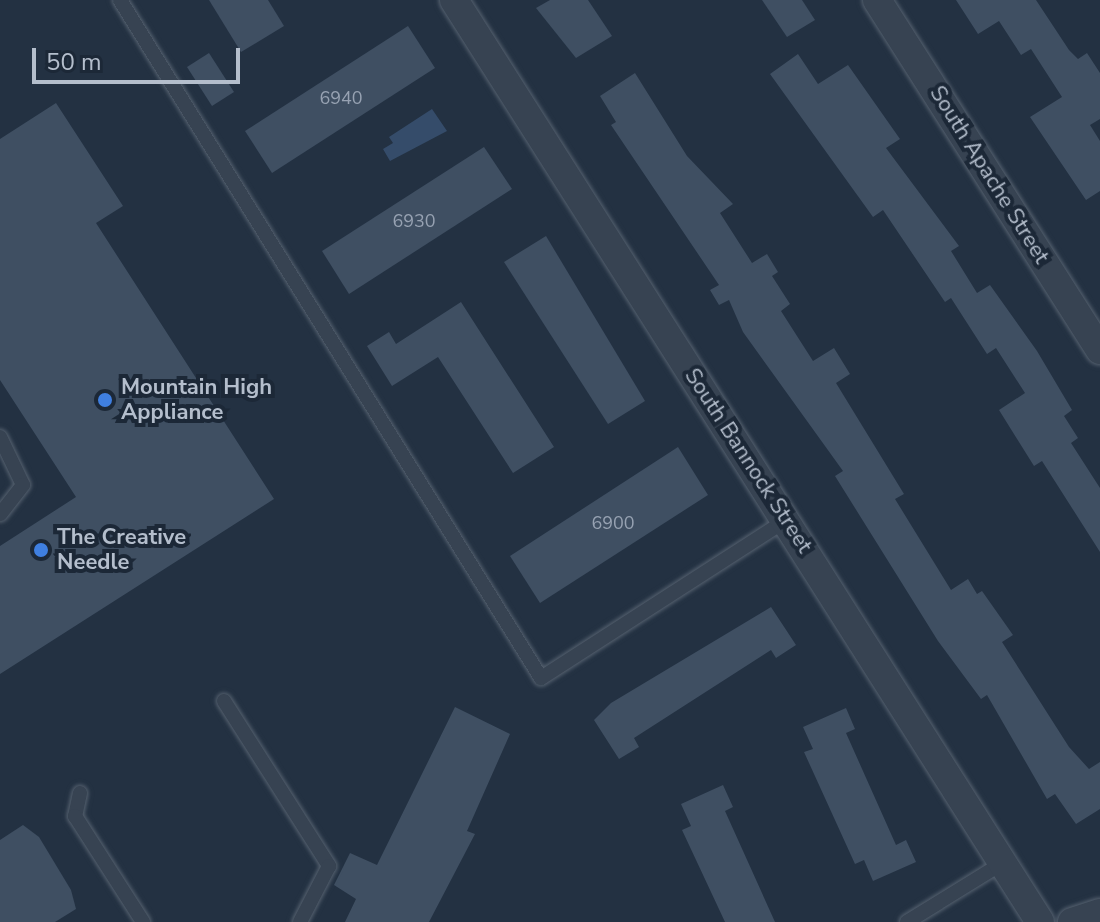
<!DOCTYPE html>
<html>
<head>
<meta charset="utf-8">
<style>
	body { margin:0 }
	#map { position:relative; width:1100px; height:922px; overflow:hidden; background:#233142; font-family:"Nunito Sans",sans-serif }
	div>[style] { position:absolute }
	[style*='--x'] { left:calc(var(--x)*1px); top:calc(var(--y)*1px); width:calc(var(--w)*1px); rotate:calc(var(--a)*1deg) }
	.water>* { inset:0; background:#354c6a }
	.building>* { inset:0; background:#3f4f62 }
	.roads { filter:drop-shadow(0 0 2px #55616f) drop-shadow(0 0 2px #55616f) }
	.lane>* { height:14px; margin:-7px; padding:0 7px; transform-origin:7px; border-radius:7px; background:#374352 }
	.street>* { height:28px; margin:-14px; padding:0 14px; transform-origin:14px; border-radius:14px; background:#374352 }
	.dots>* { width:22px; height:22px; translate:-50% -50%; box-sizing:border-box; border:4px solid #1c2837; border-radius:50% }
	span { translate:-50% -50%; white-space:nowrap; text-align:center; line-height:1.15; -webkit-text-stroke:8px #1c2837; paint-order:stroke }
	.number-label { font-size:18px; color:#97a2b2 }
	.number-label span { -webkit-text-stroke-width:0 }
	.street-label { font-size:22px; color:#b4becc }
	.poi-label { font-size:22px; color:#b4becc; font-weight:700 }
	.left { translate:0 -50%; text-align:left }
	.scale { position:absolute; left:32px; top:48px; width:208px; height:36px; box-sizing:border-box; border:4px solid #b4becc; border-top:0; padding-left:10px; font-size:24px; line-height:28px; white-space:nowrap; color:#b4becc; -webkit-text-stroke:6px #1c2837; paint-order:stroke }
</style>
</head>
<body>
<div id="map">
	<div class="water">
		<div style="clip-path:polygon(432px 109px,447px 131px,390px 161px,383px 149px,393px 143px,389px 137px)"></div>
	</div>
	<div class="building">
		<div style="clip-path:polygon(209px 0,268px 0,284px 26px,241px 52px)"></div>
		<div style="clip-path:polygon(550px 0,588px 0,612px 36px,576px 58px,536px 8px)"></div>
		<div style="clip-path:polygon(762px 0,802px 0,815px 20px,787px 37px)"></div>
		<div style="clip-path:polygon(956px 0,1036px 0,1069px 50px,1078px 59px,1087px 53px,1100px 73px,1100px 119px,1090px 125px,1100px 141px,1100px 191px,1086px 200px,1030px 117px,1062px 97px,1031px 49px,1021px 55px,999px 21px,978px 34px)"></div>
		<div style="clip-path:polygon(408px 26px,435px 68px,272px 173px,245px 131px)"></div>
		<div style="clip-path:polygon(209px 53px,234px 92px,212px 106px,187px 67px)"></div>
		<div style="clip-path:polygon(798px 54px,818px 84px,848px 65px,900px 139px,886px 148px,959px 246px,951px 251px,977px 293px,990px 285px,1037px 351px,1072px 410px,1064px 416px,1078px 438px,1071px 443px,1100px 488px,1100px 552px,1042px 461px,1034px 466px,999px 410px,1025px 393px,996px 348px,987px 354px,951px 298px,945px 302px,883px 210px,873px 217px,770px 74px)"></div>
		<div style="clip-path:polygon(635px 73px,687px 156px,733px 204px,720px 213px,752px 263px,767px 254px,778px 272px,772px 276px,790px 304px,781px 311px,813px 361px,834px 348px,850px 374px,836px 383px,904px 494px,895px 499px,951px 590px,968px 579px,977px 594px,982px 591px,1013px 635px,1002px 642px,1069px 747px,1089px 769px,1100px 762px,1100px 809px,1076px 824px,1055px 794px,1047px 799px,987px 695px,981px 699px,938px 641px,835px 476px,843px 471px,743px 332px,729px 300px,719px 305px,710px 290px,719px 285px,611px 125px,616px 122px,600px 96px)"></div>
		<div style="clip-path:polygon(56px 103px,123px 206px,96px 223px,274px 499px,0 674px,0 546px,76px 497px,0 380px,0 139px)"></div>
		<div style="clip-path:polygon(484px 147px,512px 189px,349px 294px,322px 251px)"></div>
		<div style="clip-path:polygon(546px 236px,645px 401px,608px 424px,504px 262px)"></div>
		<div style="clip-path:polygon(461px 302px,554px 447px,513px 473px,438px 357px,392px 386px,367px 346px,389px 332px,396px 344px)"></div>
		<div style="clip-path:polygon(678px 447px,708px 495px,540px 603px,510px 556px)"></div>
		<div style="clip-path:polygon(771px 607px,796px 645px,776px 658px,771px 650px,634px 738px,639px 747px,619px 759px,594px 720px,611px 703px)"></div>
		<div style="clip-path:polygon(455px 707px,510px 734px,467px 831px,475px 834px,429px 922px,345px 922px,356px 899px,334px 885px,350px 853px,377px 865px)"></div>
		<div style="clip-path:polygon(846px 708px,855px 729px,846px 733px,896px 845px,906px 840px,916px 862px,873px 881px,864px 860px,855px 864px,804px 752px,813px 749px,803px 727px)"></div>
		<div style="clip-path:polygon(723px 785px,733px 807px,725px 811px,775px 922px,725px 922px,682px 830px,691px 826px,681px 804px)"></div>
		<div style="clip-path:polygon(23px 825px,39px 837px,71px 890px,76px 909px,55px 922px,0 922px,0 840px)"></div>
	</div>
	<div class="roads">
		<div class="lane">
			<div style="--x:120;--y:0;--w:798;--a:58.16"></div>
			<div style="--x:541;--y:678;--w:292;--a:-32.8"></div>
			<div style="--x:0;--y:437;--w:53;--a:64.4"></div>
			<div style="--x:23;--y:485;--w:37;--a:128"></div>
			<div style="--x:224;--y:701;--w:196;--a:57.5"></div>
			<div style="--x:329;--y:866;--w:63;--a:117.4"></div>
			<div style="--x:80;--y:793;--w:24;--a:102"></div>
			<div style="--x:75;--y:816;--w:126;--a:57.3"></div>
			<div style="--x:907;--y:922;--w:114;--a:-31.7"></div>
		</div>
		<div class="street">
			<div style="--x:454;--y:0;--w:1092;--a:57.56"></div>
			<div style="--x:877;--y:0;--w:415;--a:57.5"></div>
			<div style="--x:1072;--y:922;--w:29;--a:-18"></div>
		</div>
	</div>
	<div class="dots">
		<div style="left:105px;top:400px;background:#3f7fe0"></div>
		<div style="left:41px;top:550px;background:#3f7fe0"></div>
	</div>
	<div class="number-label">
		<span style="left:341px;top:98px">6940</span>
		<span style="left:414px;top:221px">6930</span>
		<span style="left:613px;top:523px">6900</span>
	</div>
	<div class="street-label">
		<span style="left:989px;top:175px;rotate:58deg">South Apache Street</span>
		<span style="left:748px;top:461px;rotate:57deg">South Bannock Street</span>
	</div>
	<div class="poi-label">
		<span class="left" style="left:121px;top:400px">Mountain High<br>Appliance</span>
		<span class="left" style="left:57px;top:550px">The Creative<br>Needle</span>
	</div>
	<div class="scale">50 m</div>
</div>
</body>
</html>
